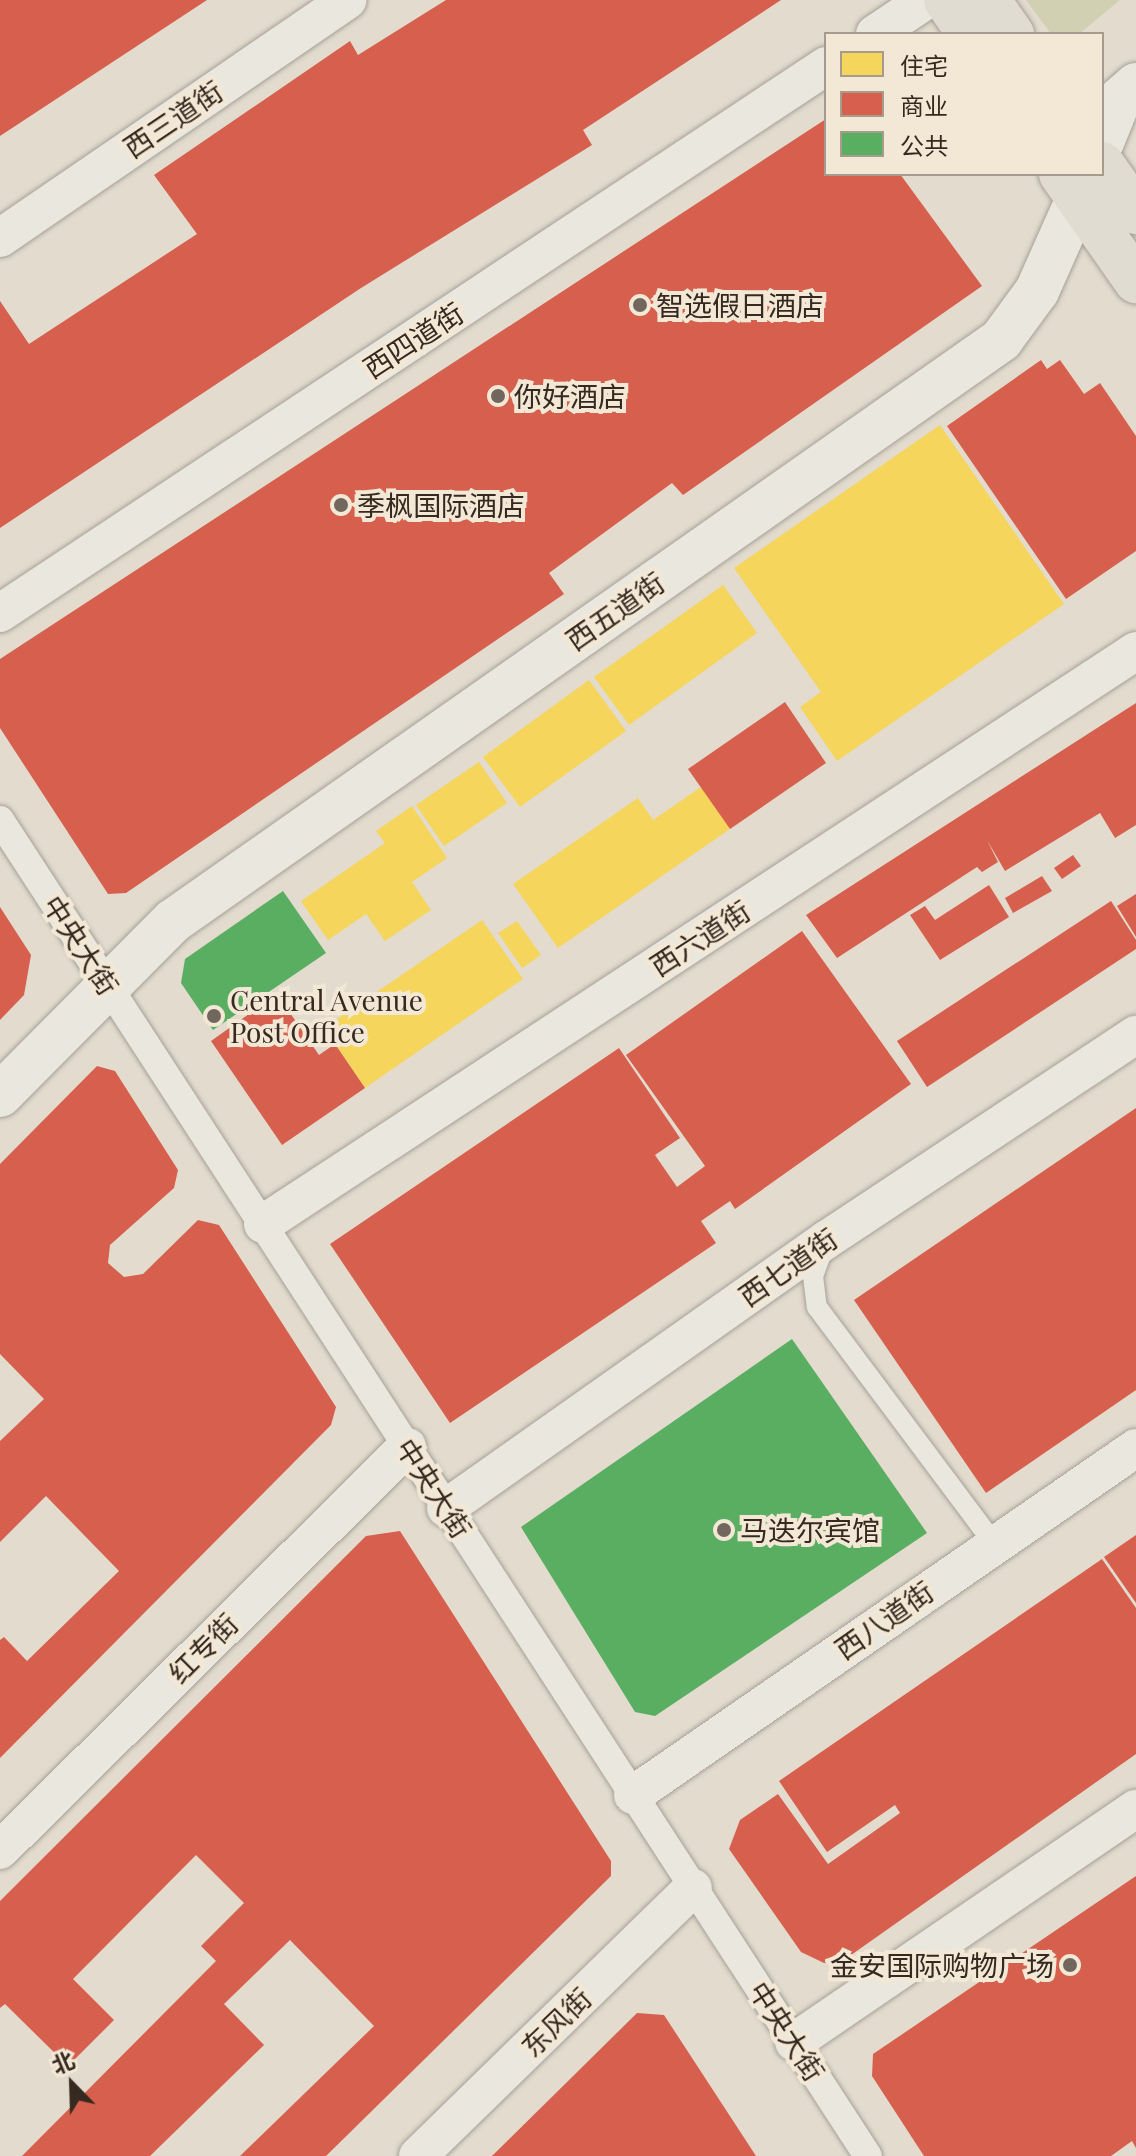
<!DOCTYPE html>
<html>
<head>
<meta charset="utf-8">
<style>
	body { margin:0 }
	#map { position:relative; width:1136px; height:2156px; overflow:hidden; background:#e2dbce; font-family:"Playfair Display","Noto Sans SC",serif }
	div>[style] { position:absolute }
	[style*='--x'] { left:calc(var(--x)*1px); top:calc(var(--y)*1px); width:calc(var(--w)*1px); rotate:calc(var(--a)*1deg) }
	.green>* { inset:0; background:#d2d0b2 }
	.homes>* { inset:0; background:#f6d55c }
	.shops>* { inset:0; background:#d6604d }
	.public>* { inset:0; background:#5aae61 }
	.roads { filter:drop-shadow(0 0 2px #a7a097) drop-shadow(0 0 2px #a7a097) }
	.service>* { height:20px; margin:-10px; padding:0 10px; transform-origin:10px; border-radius:10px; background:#eae7df }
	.pedestrian>* { height:28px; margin:-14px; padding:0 14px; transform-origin:14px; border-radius:14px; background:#eae7df }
	.minor>* { height:38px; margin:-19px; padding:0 19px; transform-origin:19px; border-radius:19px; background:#eae7df }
	.secondary>* { height:44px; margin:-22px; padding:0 22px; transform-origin:22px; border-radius:22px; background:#eae7df }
	.primary>* { height:44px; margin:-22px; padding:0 22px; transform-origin:22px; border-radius:22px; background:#e1dcd1 }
	.dots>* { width:22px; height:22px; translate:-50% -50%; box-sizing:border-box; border:4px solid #f2e8d5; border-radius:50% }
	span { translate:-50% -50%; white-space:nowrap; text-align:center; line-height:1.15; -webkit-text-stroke:8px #f2e8d5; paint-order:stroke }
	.street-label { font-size:28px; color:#352920 }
	.poi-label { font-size:28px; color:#352920 }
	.left { translate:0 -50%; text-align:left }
	.right { translate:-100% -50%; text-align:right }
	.legend { position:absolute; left:824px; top:32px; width:280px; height:144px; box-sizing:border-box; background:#f2e8d5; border:2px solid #a69c8d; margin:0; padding:10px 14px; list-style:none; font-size:24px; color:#352920 }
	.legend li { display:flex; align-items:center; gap:16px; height:40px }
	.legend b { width:40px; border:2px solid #a69c8d }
	.north { position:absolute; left:32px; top:2044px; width:80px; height:80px; -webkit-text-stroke:6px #f2e8d5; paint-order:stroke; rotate:337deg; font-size:22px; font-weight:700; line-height:32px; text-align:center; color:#352920 }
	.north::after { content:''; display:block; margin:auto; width:28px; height:36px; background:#352920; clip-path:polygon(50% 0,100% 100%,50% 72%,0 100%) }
</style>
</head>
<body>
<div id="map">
	<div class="green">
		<div style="clip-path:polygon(1026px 0,1120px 0,1079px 34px,1051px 34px)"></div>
	</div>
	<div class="homes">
		<div style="clip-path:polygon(940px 425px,1064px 604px,837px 761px,800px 707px,821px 692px,734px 568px)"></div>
		<div style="clip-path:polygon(723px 585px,757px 633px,629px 725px,594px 677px)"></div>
		<div style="clip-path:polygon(589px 680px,626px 731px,520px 807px,483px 757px)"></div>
		<div style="clip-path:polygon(479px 762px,507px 803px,444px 846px,416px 805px)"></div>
		<div style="clip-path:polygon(701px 787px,730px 829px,558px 948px,513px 884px,638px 798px,653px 820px)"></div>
		<div style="clip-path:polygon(412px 806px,447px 858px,412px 882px,431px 910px,385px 941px,366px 914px,328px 940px,301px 901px,385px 843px,376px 831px)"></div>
		<div style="clip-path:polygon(482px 920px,523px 979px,365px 1088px,324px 1028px)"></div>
		<div style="clip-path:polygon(517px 921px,541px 955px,522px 968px,498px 933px)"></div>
	</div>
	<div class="shops">
		<div style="clip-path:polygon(0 0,207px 0,0 136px)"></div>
		<div style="clip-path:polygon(446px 0,781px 0,583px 130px,592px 145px,361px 288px,0 528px,0 301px,29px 344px,197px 234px,154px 175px,350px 41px,358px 55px)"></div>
		<div style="clip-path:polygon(826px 119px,826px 174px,900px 174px,982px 286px,683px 495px,672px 483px,549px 573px,564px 594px,126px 893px,108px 894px,0 728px,0 659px)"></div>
		<div style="clip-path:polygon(1041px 360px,1047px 369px,1060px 360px,1084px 394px,1100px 383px,1136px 436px,1136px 551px,1066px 599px,947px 426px)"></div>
		<div style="clip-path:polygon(785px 702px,826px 763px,730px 829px,688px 769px)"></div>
		<div style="clip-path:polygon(1136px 703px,1136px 825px,1115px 838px,1100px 813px,1005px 871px,987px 840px,998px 862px,982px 872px,977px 867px,837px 958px,806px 915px)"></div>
		<div style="clip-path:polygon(1073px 855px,1081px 866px,1062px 879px,1054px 868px)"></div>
		<div style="clip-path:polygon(1042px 876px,1052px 891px,1013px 913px,1005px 898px)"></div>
		<div style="clip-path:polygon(989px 885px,1009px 917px,940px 960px,910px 915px,925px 906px,935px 920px)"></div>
		<div style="clip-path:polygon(1136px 894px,1136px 937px,1117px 906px)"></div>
		<div style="clip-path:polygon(1111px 901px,1136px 940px,1136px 949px,927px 1087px,897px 1041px)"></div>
		<div style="clip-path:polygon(0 907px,31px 955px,24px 995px,0 1020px)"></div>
		<div style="clip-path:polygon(802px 931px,911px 1084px,735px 1209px,730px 1201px,701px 1221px,716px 1243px,450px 1423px,330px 1244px,619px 1048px,680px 1138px,655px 1155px,677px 1187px,705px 1166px,626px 1055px)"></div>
		<div style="clip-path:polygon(277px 994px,319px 1055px,335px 1044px,365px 1088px,282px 1145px,211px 1041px)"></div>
		<div style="clip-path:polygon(97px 1066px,115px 1071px,178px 1170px,174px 1188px,110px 1245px,108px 1263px,124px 1277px,143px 1274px,198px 1220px,219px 1225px,336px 1407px,331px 1425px,0 1758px,0 1640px,4px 1637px,27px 1661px,119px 1571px,46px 1496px,0 1542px,0 1441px,44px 1399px,0 1354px,0 1164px)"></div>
		<div style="clip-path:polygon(1136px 1108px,1136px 1390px,986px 1493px,854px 1300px)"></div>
		<div style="clip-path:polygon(400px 1531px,611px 1861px,611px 1876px,326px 2156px,240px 2156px,374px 2026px,290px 1940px,224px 2004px,264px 2045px,150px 2156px,22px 2156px,216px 1961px,201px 1946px,244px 1903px,196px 1855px,73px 1979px,114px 2020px,68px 2066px,5px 2004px,0 2008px,0 1901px,366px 1536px)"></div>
		<div style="clip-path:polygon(1136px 1535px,1136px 1603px,1104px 1557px)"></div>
		<div style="clip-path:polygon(1102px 1559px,1136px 1608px,1136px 1754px,844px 1960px,824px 1963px,801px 1952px,729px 1849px,740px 1820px,778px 1794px,828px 1864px,900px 1813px,895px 1805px,827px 1852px,779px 1781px)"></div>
		<div style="clip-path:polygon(1136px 1876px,1136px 2148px,1132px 2141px,1111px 2156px,924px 2156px,872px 2076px,873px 2054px)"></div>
		<div style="clip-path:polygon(637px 2013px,664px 2015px,756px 2156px,492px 2156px)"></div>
	</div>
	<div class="public">
		<div style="clip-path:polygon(283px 891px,326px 953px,213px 1030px,181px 983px,185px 959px)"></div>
		<div style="clip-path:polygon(792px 1339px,927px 1533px,655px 1716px,635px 1712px,521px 1527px)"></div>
	</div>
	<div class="roads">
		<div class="service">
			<div style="--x:824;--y:1246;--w:32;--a:110"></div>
			<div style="--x:813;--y:1276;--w:31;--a:83"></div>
			<div style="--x:817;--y:1307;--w:296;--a:53.2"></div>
		</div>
		<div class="pedestrian">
			<div style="--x:0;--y:820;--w:1593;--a:56.99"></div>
		</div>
		<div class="minor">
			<div style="--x:875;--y:34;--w:61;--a:-33.7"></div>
			<div style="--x:0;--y:238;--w:421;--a:-34.4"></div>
			<div style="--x:0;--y:613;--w:991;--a:-33.51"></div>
			<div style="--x:263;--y:1224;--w:1044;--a:-33.28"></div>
			<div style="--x:446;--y:1508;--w:465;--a:-35.2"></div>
			<div style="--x:826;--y:1240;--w:372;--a:-33.5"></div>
			<div style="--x:633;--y:1795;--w:611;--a:-34.6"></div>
			<div style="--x:0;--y:1850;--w:573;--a:-44.72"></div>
			<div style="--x:794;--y:2042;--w:414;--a:-34.3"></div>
			<div style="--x:418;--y:2156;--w:384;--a:-44.3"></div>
		</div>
		<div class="secondary">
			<div style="--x:1102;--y:142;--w:45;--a:-68"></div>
			<div style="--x:1119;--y:100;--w:23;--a:-41"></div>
			<div style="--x:0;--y:1095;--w:245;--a:-45.2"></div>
			<div style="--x:173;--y:921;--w:1012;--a:-35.06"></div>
			<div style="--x:1001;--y:340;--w:61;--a:-53.7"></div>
			<div style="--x:1037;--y:291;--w:128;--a:-66"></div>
		</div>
		<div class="primary">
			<div style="--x:946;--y:0;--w:41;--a:55.9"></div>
			<div style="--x:988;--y:0;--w:42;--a:54.8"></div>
			<div style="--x:1102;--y:164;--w:59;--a:54.7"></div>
			<div style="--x:1061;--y:174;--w:131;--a:55"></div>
		</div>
	</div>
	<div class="dots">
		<div style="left:640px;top:305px;background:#72675d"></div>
		<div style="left:498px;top:396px;background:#72675d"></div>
		<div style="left:341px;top:505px;background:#72675d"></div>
		<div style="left:214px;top:1016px;background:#72675d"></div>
		<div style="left:724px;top:1530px;background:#72675d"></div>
		<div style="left:1070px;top:1965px;background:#72675d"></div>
	</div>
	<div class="street-label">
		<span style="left:173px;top:119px;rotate:-34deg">西三道街</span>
		<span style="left:413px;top:340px;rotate:-33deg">西四道街</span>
		<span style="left:615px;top:611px;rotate:-35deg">西五道街</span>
		<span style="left:700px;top:938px;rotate:-33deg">西六道街</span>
		<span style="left:81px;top:945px;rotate:57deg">中央大街</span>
		<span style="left:788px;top:1267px;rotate:-35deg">西七道街</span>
		<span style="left:434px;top:1488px;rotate:57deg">中央大街</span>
		<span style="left:884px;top:1620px;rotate:-35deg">西八道街</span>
		<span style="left:203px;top:1648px;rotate:-45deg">红专街</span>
		<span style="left:556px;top:2022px;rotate:-44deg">东风街</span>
		<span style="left:787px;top:2031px;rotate:57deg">中央大街</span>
	</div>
	<div class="poi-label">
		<span class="left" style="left:656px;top:305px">智选假日酒店</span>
		<span class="left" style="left:514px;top:396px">你好酒店</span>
		<span class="left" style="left:357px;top:505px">季枫国际酒店</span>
		<span class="left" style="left:230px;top:1016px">Central Avenue<br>Post Office</span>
		<span class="left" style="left:740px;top:1530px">马迭尔宾馆</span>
		<span class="right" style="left:1054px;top:1965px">金安国际购物广场</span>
	</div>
	<ul class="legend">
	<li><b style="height:22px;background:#f6d55c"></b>住宅</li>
	<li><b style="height:22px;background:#d6604d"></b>商业</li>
	<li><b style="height:22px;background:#5aae61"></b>公共</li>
	</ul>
	<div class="north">北</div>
</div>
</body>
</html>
